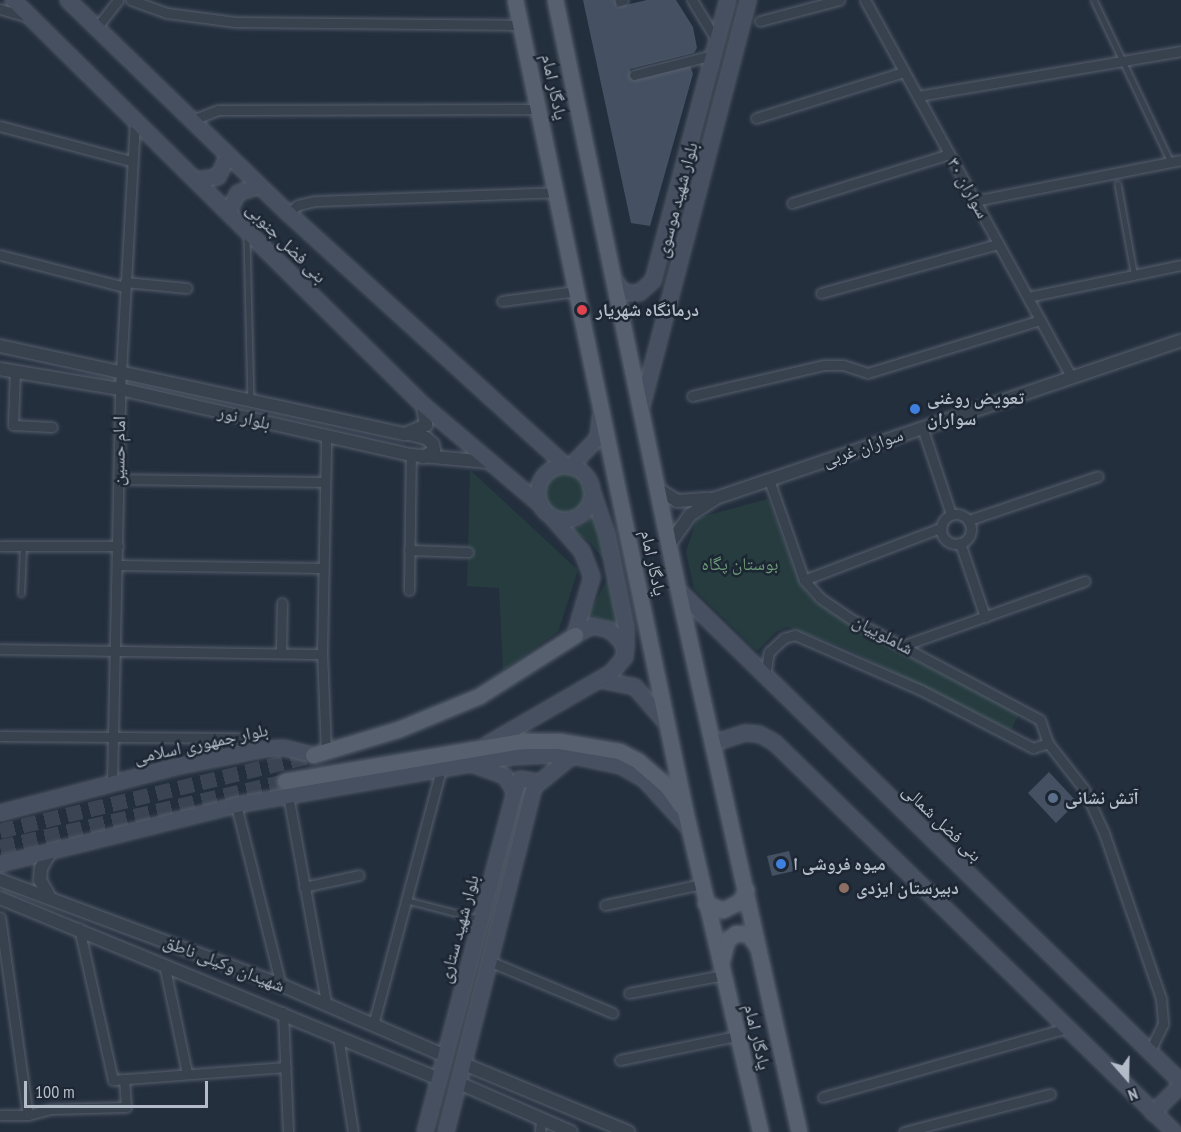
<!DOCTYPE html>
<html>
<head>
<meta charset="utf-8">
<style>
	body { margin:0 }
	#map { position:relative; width:1181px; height:1132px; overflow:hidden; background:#242f3e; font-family:"PT Sans Narrow","Noto Naskh Arabic",sans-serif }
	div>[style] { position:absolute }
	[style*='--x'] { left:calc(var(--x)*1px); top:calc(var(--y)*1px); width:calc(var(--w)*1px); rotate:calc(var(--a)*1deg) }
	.green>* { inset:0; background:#263c3f }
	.round { border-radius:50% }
	.building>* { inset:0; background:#455162 }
	.primary-tunnel>* { height:15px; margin-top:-7.5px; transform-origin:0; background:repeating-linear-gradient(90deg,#3a4453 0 15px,transparent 0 23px) }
	.roads { filter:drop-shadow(0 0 2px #565f6c) drop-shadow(0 0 2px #565f6c) }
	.service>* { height:4.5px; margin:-2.25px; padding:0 2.25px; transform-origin:2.25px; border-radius:2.25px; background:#38414e }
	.minor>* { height:9px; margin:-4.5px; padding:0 4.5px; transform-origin:4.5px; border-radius:4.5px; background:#38414e }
	.minor>.ring { margin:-4.5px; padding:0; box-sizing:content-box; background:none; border:9px solid #38414e; border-radius:50% }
	.tertiary>* { height:12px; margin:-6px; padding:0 6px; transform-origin:6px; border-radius:6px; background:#38414e }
	.secondary>* { height:14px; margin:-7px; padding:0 7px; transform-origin:7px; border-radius:7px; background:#465061 }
	.secondary>.ring { margin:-7px; padding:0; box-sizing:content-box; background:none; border:14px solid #465061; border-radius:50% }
	.primary>* { height:15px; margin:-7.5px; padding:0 7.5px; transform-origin:7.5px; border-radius:7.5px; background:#56606e }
	.dots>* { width:16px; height:16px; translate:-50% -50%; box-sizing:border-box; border:3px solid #1d2633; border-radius:50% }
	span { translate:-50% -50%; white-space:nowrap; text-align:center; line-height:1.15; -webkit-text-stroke:5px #1d2633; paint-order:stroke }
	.street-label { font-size:18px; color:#b4bcc9 }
	.poi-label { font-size:18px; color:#b4bcc9; font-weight:700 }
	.left { translate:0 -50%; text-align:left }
	.park-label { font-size:18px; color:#6b9a76 }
	.north { position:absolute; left:1097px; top:1048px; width:60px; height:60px; -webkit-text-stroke:4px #1d2633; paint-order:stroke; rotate:160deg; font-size:16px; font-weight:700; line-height:24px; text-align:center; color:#b4bcc9 }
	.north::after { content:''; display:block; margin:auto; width:21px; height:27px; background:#b4bcc9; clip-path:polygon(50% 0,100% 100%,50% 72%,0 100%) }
	.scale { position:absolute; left:24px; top:1081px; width:184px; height:27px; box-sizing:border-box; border:3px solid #b4bcc9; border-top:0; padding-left:8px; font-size:18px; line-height:21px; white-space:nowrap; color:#b4bcc9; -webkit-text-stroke:4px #1d2633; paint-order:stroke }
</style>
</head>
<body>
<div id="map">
	<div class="green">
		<div style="clip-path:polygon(470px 470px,578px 570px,558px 632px,503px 670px,499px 588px,467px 586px)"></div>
		<div class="round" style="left:543px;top:471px;width:44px;height:44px"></div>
		<div style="clip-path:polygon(768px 499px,800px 585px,815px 602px,864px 634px,1019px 714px,1011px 730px,847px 649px,788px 627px,776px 632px,757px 651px,694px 589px,686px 552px,697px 518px)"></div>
		<div style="clip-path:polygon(594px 513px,604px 560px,590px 542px,571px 530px,585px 524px)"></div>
		<div style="clip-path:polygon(608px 578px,619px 625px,588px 615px)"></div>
	</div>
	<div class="building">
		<div style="clip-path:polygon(583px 0,615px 0,617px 7px,647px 0,676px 0,693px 27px,697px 48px,694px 53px,630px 69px,632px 79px,690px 65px,693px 74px,650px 226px,631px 223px)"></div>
		<div style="clip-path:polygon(1049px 772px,1077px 802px,1056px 823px,1028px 793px)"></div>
		<div style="clip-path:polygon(789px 851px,794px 871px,772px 876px,767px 856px)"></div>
	</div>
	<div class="primary-tunnel">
		<div style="--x:0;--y:831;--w:322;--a:-13.6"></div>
		<div style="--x:0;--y:847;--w:293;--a:-13"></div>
	</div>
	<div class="roads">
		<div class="service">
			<div style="--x:1094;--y:0;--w:179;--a:64.6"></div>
			<div style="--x:1118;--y:184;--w:89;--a:79.7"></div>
			<div style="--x:247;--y:238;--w:162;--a:88.6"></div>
			<div style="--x:21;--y:594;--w:48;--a:-87.6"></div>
			<div style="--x:406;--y:900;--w:75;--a:14.6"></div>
		</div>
		<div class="minor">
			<div style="--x:131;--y:0;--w:38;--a:20"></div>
			<div style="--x:167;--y:13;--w:69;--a:7.5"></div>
			<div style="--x:235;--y:22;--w:286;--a:0.6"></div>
			<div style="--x:692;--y:0;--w:48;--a:58.6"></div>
			<div style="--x:865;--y:0;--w:429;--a:61.3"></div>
			<div style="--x:620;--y:1;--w:3;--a:-18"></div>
			<div style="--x:0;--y:9;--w:29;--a:16"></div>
			<div style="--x:760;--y:21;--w:82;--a:-14.9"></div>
			<div style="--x:97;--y:27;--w:34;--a:-52"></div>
			<div style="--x:634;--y:75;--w:81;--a:-14.2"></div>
			<div style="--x:918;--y:96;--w:267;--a:-9.7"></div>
			<div style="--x:756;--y:118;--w:155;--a:-17.3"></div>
			<div style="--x:192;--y:120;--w:28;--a:-21"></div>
			<div style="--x:218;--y:110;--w:320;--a:-0.2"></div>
			<div style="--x:0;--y:126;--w:136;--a:15"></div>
			<div style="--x:974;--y:201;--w:211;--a:-11.2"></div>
			<div style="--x:792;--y:203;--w:164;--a:-17.3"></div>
			<div style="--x:288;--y:213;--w:13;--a:-39"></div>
			<div style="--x:298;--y:205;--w:18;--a:-13"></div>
			<div style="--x:316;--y:201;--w:240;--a:-2.1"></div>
			<div style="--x:0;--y:255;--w:129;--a:14.4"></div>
			<div style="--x:125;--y:282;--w:62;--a:5.5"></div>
			<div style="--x:821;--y:293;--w:184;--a:-15.5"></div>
			<div style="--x:1028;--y:297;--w:156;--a:-11.8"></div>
			<div style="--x:502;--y:301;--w:75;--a:-7.7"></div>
			<div style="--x:15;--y:370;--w:55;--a:92.1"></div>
			<div style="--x:13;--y:425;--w:39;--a:3"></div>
			<div style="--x:692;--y:396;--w:136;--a:-13.2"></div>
			<div style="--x:824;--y:365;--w:19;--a:0"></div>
			<div style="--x:843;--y:365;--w:26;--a:18"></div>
			<div style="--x:868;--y:373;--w:180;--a:-17.1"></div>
			<div style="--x:922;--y:427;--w:92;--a:71.6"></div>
			<div style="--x:119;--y:479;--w:206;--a:0.8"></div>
			<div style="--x:769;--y:480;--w:106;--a:70.7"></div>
			<div style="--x:804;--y:580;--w:24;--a:48"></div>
			<div style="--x:820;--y:598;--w:37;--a:34"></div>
			<div style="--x:851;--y:619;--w:214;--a:28.1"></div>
			<div style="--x:1040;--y:720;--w:24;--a:71"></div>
			<div style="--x:1048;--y:743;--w:58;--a:52"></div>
			<div style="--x:1084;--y:789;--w:48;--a:65.6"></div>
			<div style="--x:1104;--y:833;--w:176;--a:71"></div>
			<div style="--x:1161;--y:999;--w:25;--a:85"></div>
			<div style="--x:1163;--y:1024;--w:30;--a:116"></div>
			<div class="ring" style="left:941px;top:514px;width:21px;height:21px"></div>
			<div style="--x:969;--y:520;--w:136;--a:-18.8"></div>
			<div style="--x:960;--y:543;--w:78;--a:71.3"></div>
			<div style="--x:0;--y:546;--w:118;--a:0"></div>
			<div style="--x:409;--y:550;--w:59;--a:1.9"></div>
			<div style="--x:117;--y:565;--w:206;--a:0.8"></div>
			<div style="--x:804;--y:580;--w:146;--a:-20.9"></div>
			<div style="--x:409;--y:590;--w:135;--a:-89.2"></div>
			<div style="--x:902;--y:646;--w:194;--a:-19.6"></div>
			<div style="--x:0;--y:649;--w:322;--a:0.9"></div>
			<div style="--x:281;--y:653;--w:50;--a:-88.9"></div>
			<div style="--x:765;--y:676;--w:24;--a:-81"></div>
			<div style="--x:769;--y:652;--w:21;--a:-43"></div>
			<div style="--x:784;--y:638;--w:11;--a:-15"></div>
			<div style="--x:795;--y:635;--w:137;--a:23.6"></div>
			<div style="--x:921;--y:690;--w:126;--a:27.4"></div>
			<div style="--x:1033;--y:748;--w:16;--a:-18"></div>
			<div style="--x:0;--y:736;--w:238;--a:0.5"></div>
			<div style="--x:326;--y:752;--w:98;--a:-92.3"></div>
			<div style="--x:322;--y:654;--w:217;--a:-88.9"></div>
			<div style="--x:112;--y:783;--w:394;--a:-88.8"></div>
			<div style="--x:120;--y:389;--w:271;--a:-86.8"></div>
			<div style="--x:288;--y:795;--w:211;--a:79.6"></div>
			<div style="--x:236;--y:805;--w:186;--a:76"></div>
			<div style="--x:304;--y:887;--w:56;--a:-12.3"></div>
			<div style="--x:605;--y:905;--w:98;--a:-12.3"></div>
			<div style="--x:0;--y:917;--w:200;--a:82"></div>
			<div style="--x:79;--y:928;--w:156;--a:77.4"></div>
			<div style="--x:113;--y:1080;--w:173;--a:-4.3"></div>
			<div style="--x:489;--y:961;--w:134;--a:22.8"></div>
			<div style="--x:164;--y:964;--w:111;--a:78.1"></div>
			<div style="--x:629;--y:993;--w:96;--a:-10.8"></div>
			<div style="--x:283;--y:1012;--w:120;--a:87.6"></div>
			<div style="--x:373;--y:1025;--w:265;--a:-75.1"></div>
			<div style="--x:338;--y:1036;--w:97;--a:81.1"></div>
			<div style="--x:620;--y:1060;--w:118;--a:-11.7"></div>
			<div style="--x:823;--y:1097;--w:254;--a:-15.8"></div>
			<div style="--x:0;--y:1115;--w:28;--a:0"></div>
			<div style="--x:28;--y:1115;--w:23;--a:-15"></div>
			<div style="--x:50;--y:1109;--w:76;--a:-1.5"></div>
			<div style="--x:126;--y:1107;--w:28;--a:-94"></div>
			<div style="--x:540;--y:1132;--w:12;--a:-85"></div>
			<div style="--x:904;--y:1132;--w:151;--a:-14.6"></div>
		</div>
		<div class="tertiary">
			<div style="--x:0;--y:346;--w:414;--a:12.3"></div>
			<div style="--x:405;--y:434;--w:23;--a:-23"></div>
			<div style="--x:426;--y:425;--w:20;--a:-99"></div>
			<div style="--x:0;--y:369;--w:122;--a:9.5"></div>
			<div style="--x:120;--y:389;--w:298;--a:12.8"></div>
			<div style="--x:411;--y:455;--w:78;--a:5.1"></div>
			<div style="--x:409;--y:434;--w:17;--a:13"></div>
			<div style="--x:426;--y:438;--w:9;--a:41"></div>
			<div style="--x:433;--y:444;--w:7;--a:82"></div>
			<div style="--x:434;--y:451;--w:13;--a:151"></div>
			<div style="--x:658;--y:489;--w:22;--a:32"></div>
			<div style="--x:677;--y:501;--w:32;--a:-4"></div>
			<div style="--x:669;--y:545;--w:37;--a:-55"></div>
			<div style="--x:690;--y:515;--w:31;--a:-33"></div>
			<div style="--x:716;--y:498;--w:491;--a:-18.7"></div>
			<div style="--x:0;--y:880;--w:300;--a:20.5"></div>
			<div style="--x:281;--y:985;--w:179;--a:23.4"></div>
			<div style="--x:0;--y:898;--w:475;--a:22.4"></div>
			<div style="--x:50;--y:898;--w:21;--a:-119"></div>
			<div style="--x:40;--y:880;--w:12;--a:-85"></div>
			<div style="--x:41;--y:868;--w:20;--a:-60"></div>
			<div style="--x:464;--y:1064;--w:178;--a:22.5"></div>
			<div style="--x:459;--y:1083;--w:122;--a:23.6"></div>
		</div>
		<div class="secondary">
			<div style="--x:13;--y:0;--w:576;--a:44.65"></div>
			<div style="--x:423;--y:405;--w:155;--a:40.3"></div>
			<div style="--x:68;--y:0;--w:306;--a:44.1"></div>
			<div style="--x:288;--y:213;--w:376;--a:42.3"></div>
			<div style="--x:196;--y:180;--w:22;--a:-8"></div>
			<div style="--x:218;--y:177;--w:23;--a:-65"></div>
			<div style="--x:229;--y:212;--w:21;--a:-65"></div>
			<div style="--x:238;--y:193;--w:22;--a:-18"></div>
			<div style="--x:614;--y:279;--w:14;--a:56"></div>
			<div style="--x:622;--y:291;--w:8;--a:14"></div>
			<div style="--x:630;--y:293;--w:9;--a:0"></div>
			<div style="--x:639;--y:293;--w:18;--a:-41"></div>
			<div style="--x:653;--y:281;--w:291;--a:-75.1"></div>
			<div style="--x:641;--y:409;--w:423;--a:-75.3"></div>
			<div class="ring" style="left:538px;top:466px;width:40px;height:40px"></div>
			<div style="--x:570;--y:467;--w:40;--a:-46"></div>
			<div style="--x:598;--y:438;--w:20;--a:-84"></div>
			<div style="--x:590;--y:485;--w:53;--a:71.2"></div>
			<div style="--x:607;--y:535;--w:95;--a:78.5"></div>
			<div style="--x:626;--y:628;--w:21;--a:90"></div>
			<div style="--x:552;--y:517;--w:45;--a:48.6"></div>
			<div style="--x:582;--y:551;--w:28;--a:69"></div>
			<div style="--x:592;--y:577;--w:60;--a:106.3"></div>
			<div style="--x:678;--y:590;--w:704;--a:44.37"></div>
			<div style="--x:600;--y:680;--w:36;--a:11"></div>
			<div style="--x:635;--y:687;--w:49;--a:49.1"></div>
			<div style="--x:714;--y:743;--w:33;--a:-18"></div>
			<div style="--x:745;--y:733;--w:14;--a:4"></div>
			<div style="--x:759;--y:734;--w:18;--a:29"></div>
			<div style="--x:775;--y:743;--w:557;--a:44.27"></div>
			<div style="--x:488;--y:744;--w:142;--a:-30"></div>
			<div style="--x:611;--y:673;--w:21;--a:-49"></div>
			<div style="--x:625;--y:657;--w:14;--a:-98"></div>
			<div style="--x:623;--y:643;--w:18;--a:-135"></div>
			<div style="--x:610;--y:630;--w:18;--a:-167"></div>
			<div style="--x:592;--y:626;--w:19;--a:152"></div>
			<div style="--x:515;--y:792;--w:14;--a:-69"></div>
			<div style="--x:520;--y:779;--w:12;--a:9"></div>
			<div style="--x:532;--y:781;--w:6;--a:72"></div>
			<div style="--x:0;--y:813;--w:181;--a:-14.7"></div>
			<div style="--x:175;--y:767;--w:91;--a:-11.4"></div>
			<div style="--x:264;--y:749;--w:20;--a:-3"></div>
			<div style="--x:284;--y:748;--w:30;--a:14"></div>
			<div style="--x:0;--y:864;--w:243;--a:-14"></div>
			<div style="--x:236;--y:805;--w:279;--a:-9.9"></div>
			<div style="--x:511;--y:757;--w:35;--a:-3"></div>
			<div style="--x:546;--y:755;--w:27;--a:2"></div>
			<div style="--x:573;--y:756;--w:49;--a:11.8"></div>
			<div style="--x:621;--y:766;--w:28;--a:30"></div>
			<div style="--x:645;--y:780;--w:65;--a:47.5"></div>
			<div style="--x:1153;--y:1113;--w:40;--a:-45"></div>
			<div style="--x:425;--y:1132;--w:352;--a:-75.2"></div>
			<div style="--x:515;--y:792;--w:19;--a:-122"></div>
			<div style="--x:505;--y:776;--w:32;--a:-160"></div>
			<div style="--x:446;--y:1132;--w:356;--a:-75.7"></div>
			<div style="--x:534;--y:787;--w:49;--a:-39.2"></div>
		</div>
		<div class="primary">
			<div style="--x:515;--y:0;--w:829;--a:78.16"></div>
			<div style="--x:685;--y:811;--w:330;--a:76.8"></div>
			<div style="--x:555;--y:0;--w:603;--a:78.22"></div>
			<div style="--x:678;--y:590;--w:555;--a:77.42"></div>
			<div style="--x:313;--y:755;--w:90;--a:-16.8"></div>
			<div style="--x:399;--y:729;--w:87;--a:-22.4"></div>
			<div style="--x:479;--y:696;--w:114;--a:-32.4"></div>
			<div style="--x:285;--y:781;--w:239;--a:-9.6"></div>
			<div style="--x:521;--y:741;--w:38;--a:0"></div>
			<div style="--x:559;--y:741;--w:61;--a:9.5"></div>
			<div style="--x:619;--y:751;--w:20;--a:27"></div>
			<div style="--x:637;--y:760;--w:40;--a:41"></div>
			<div style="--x:667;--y:786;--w:24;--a:55"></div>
			<div style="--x:705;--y:903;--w:19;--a:21"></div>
			<div style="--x:723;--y:910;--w:19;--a:-28"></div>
			<div style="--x:740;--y:901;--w:13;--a:-61"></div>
			<div style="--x:722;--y:960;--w:21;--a:-76"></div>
			<div style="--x:727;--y:940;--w:11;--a:-38"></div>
			<div style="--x:736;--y:933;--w:12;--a:5"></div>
			<div style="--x:748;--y:934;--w:14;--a:54"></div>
		</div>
	</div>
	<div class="dots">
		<div style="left:582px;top:310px;background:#e0444e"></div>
		<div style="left:915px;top:409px;background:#3f7fe0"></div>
		<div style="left:1053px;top:798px;background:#5c6f8a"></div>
		<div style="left:781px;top:864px;background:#3f7fe0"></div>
		<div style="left:844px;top:888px;background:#8d6e63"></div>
	</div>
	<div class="street-label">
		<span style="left:554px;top:87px;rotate:78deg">یادگار امام</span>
		<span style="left:968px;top:188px;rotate:61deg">سواران ۳۰</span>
		<span style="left:677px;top:200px;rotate:-75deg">بلوار شهید موسوی</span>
		<span style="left:286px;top:243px;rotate:45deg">بنی فضل جنوبی</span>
		<span style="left:244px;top:418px;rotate:13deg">بلوار نور</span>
		<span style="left:863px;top:448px;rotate:-19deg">سواران غربی</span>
		<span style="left:119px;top:451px;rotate:-89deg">امام حسین</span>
		<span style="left:653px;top:563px;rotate:78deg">یادگار امام</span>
		<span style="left:883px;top:635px;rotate:28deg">شاملوییان</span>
		<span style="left:201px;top:744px;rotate:-12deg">بلوار جمهوری اسلامی</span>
		<span style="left:942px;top:823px;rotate:44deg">بنی فضل شمالی</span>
		<span style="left:459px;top:929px;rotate:-75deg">بلوار شهید ستاری</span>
		<span style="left:224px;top:964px;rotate:21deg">شهیدان وکیلی ناطق</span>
		<span style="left:757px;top:1037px;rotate:77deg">یادگار امام</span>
	</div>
	<div class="poi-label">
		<span class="left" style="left:596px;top:310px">درمانگاه شهریار</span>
		<span class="left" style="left:927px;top:409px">تعویض روغنی<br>سواران</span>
		<span class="left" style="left:1065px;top:798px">آتش نشانی</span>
		<span class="left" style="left:793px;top:864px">میوه فروشی ا</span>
		<span class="left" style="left:856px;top:888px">دبیرستان ایزدی</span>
	</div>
	<div class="park-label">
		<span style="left:740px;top:564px">بوستان پگاه</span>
	</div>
	<div class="north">N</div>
	<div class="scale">100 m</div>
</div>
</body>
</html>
